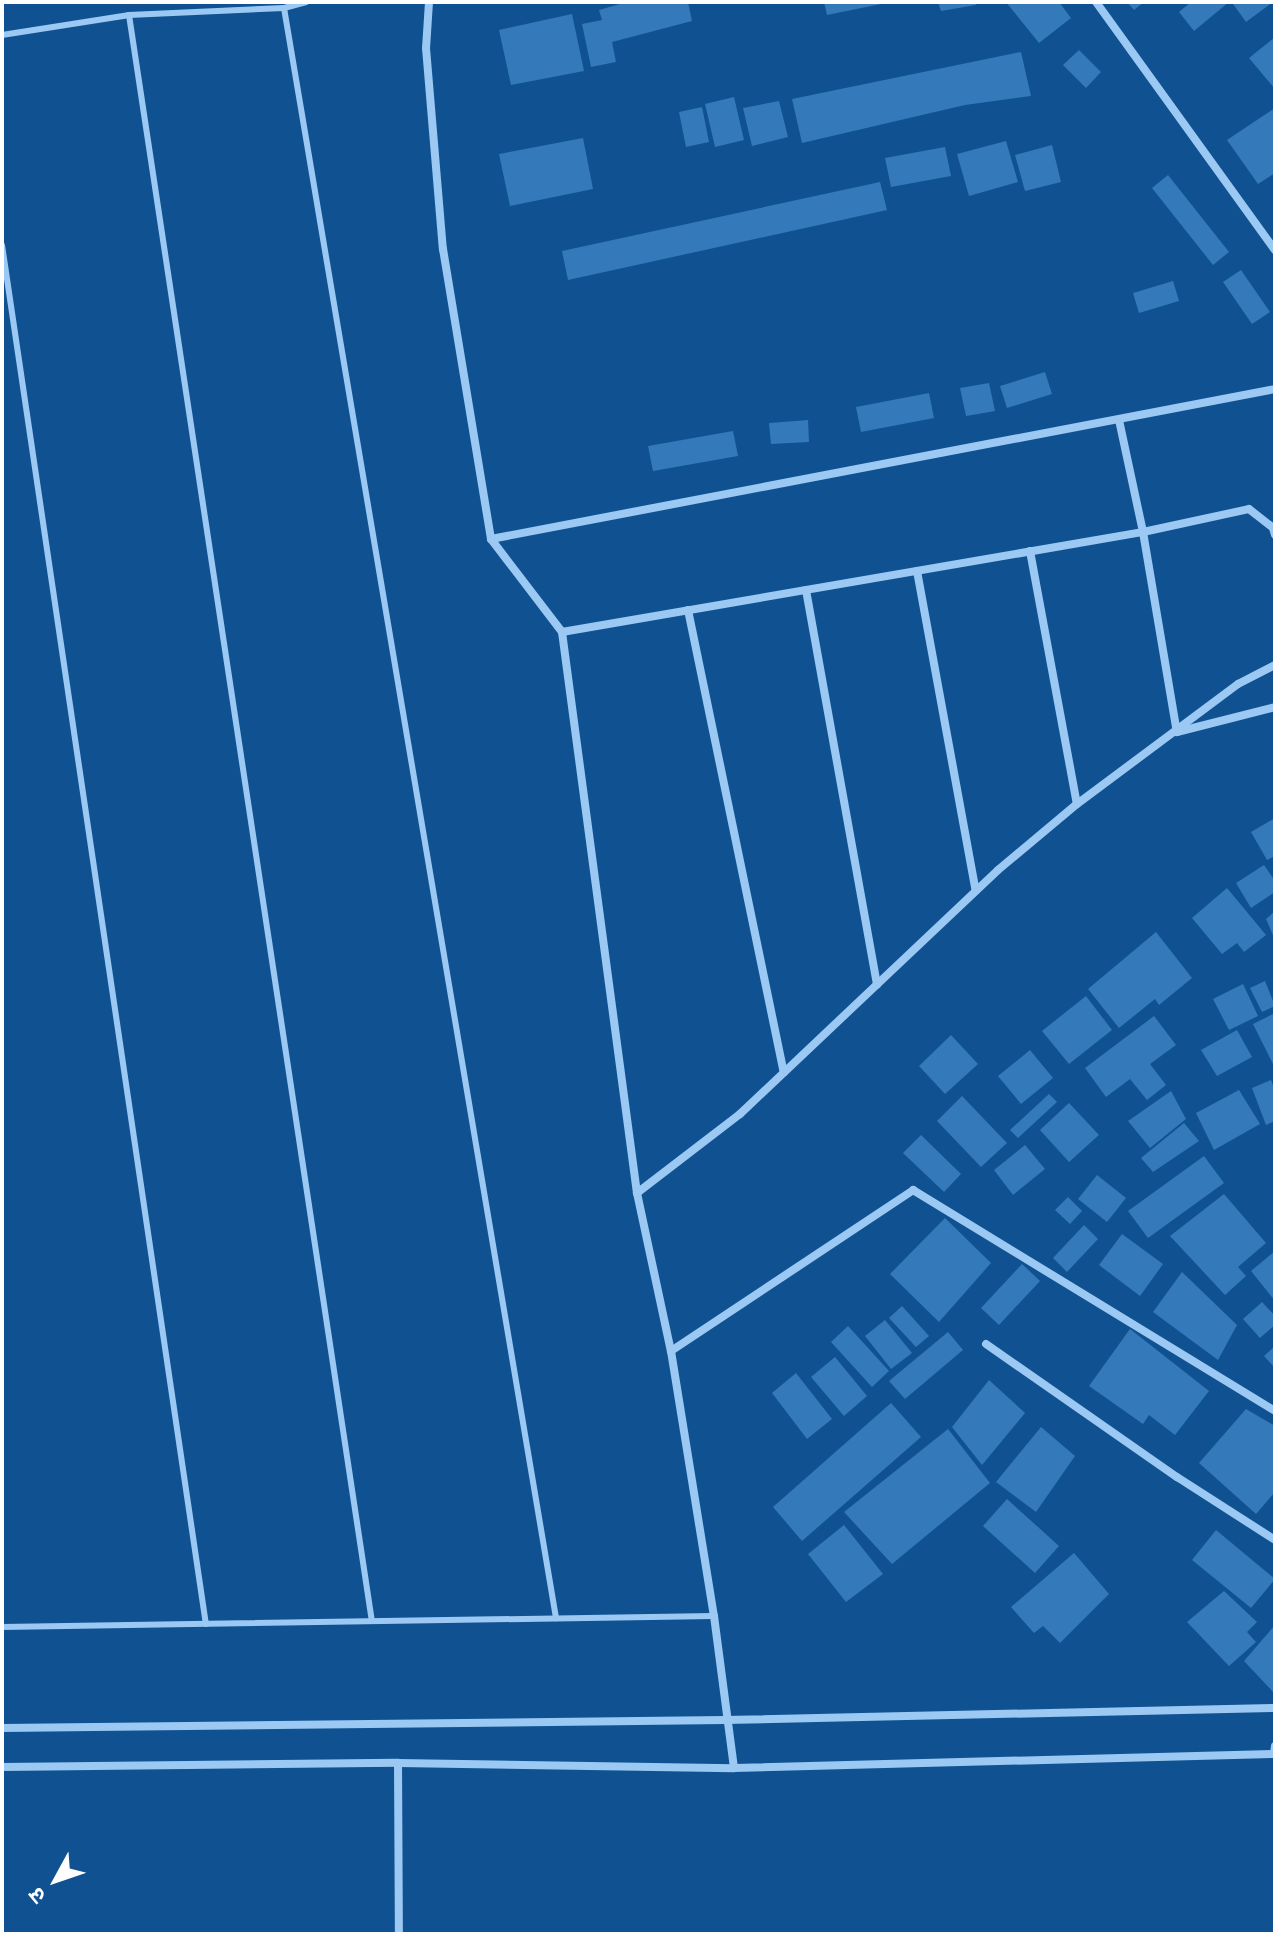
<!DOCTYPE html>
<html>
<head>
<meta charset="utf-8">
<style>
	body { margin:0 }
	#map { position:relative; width:1277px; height:1936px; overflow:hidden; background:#105291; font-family:"DejaVu Sans","Noto Sans Devanagari",sans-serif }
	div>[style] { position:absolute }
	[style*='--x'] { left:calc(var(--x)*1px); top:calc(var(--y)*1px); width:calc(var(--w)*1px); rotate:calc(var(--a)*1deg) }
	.building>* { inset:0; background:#3479b9 }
	.service>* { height:6px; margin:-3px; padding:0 3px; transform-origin:3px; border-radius:3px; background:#9bc9f3 }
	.minor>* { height:8px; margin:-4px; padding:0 4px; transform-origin:4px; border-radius:4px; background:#9bc9f3 }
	span { translate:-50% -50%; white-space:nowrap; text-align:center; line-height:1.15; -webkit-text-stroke:7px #105291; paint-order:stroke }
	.frame { position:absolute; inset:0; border:4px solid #fff; pointer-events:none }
	.north { position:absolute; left:16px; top:1840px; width:80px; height:80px; -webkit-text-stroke:6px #105291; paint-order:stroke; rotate:230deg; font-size:22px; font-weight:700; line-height:32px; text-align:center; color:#fff }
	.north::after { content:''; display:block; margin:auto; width:28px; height:36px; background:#fff; clip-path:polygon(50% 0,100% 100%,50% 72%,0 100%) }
</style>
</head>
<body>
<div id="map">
	<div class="building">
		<div style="clip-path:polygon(627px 2px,688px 2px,692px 21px,612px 42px,616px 62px,591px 67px,582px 24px,602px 20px,599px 10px)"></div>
		<div style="clip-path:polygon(824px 2px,885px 2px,886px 3px,827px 15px)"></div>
		<div style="clip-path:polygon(938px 2px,976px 2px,976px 5px,941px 11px)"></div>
		<div style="clip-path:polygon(1006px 2px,1059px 2px,1071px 18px,1039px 43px)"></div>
		<div style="clip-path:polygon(1127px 2px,1144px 2px,1134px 10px)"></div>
		<div style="clip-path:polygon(1191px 2px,1229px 2px,1194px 31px,1179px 12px)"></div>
		<div style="clip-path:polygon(1236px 2px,1273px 2px,1246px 22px,1233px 4px)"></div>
		<div style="clip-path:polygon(572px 14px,584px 71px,511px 85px,499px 30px)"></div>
		<div style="clip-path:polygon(1275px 37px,1275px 89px,1249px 58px)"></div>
		<div style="clip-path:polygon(1079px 50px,1101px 72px,1086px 88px,1063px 65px)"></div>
		<div style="clip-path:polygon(1021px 52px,1031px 96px,965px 105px,802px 143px,792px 99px)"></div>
		<div style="clip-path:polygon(734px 97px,744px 140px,715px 147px,705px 104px)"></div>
		<div style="clip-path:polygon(779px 101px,788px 137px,752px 146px,743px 108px)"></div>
		<div style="clip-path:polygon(702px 107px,709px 142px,686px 147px,679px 112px)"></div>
		<div style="clip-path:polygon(1275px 108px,1275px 173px,1258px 184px,1227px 140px)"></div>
		<div style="clip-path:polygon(583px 138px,593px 189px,510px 206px,499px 154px)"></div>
		<div style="clip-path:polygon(1006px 141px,1018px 182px,969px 196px,957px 154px)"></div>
		<div style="clip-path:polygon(1052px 145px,1061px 182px,1025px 191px,1015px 155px)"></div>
		<div style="clip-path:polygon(945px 147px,951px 176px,891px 187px,885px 158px)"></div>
		<div style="clip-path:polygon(1168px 175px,1229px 252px,1213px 265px,1152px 188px)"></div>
		<div style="clip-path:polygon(880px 182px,887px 210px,568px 280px,562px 251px)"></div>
		<div style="clip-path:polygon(1241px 270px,1270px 312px,1252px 324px,1223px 282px)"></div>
		<div style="clip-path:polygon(1173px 281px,1179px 301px,1139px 313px,1133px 293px)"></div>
		<div style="clip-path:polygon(1045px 372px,1052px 394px,1007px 408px,1000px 386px)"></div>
		<div style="clip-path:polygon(989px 383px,995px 411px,966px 416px,960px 388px)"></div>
		<div style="clip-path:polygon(929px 393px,934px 418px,861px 432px,856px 407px)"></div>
		<div style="clip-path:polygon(808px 420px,809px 442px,771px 444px,769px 423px)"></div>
		<div style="clip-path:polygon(733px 431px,738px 456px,653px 471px,648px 446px)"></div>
		<div style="clip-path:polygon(1275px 818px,1275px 856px,1267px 860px,1251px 832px)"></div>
		<div style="clip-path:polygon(1264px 865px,1275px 881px,1275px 892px,1251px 908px,1236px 883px)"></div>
		<div style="clip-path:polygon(1227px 888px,1266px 935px,1244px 952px,1237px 943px,1222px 954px,1192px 918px)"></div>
		<div style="clip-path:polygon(1275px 911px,1275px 940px,1266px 919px)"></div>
		<div style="clip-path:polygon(1156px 932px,1192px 978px,1159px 1005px,1155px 999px,1119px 1028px,1088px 989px)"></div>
		<div style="clip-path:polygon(1265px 981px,1275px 1006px,1262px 1012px,1250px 988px)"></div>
		<div style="clip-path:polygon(1243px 984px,1258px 1016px,1229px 1030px,1213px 999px)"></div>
		<div style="clip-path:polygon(1086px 996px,1112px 1030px,1069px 1064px,1042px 1031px)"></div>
		<div style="clip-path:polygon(1275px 1013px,1275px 1068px,1253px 1024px)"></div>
		<div style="clip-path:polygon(1154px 1016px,1176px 1045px,1150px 1064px,1166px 1085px,1147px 1100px,1130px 1079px,1106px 1097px,1085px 1068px)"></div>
		<div style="clip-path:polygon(1237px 1030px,1252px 1057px,1217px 1076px,1201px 1050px)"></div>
		<div style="clip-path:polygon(951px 1035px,978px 1064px,945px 1094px,919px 1066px)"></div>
		<div style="clip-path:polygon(1030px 1050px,1053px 1078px,1021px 1104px,998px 1076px)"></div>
		<div style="clip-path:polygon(1271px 1080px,1275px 1091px,1275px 1121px,1266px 1125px,1252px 1088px)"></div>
		<div style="clip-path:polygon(1239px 1090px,1260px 1124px,1214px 1150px,1196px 1113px)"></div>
		<div style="clip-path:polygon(1171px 1091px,1186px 1119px,1150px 1148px,1128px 1121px)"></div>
		<div style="clip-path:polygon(1049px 1094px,1057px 1102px,1018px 1138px,1010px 1130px)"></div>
		<div style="clip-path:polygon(962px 1096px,1007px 1143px,981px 1167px,937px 1121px)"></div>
		<div style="clip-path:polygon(1069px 1103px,1099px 1135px,1069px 1162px,1040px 1130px)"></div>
		<div style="clip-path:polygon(1184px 1123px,1199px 1141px,1153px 1172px,1141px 1158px)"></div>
		<div style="clip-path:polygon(921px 1135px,961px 1174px,944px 1192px,903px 1153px)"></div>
		<div style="clip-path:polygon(1025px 1145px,1045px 1169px,1013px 1195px,994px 1170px)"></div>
		<div style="clip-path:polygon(1204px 1156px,1224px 1183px,1148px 1238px,1128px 1211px)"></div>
		<div style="clip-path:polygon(1097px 1175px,1126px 1198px,1107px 1222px,1078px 1199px)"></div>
		<div style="clip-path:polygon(1224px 1194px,1266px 1243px,1238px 1267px,1246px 1276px,1225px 1295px,1170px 1236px)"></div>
		<div style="clip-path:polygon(1068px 1197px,1082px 1211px,1070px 1224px,1055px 1210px)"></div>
		<div style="clip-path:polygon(945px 1218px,991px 1263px,939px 1322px,890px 1274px)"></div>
		<div style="clip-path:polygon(1084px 1225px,1098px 1239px,1067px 1272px,1053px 1258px)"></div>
		<div style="clip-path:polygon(1122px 1234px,1163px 1264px,1140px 1296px,1099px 1265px)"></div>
		<div style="clip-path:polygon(1275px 1251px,1275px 1301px,1251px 1271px)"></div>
		<div style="clip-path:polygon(1022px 1264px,1040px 1281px,999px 1325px,981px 1308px)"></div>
		<div style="clip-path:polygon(1182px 1272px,1237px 1325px,1218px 1360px,1153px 1312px)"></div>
		<div style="clip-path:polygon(1262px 1302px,1275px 1316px,1275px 1325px,1260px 1338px,1243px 1319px)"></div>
		<div style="clip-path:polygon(902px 1306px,929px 1336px,916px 1347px,889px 1318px)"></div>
		<div style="clip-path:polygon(885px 1320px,912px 1353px,891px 1369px,865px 1336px)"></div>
		<div style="clip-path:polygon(848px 1326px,889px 1371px,872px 1387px,831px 1342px)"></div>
		<div style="clip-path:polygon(1130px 1329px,1209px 1391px,1175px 1435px,1149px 1415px,1143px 1424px,1089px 1386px)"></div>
		<div style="clip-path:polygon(948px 1332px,963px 1350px,905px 1399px,889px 1381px)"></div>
		<div style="clip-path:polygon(1275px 1346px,1275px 1368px,1264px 1356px)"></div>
		<div style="clip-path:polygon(835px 1357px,867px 1396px,844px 1416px,811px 1377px)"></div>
		<div style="clip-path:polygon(796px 1373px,832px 1419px,807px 1439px,772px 1393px)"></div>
		<div style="clip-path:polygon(989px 1380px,1025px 1413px,982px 1465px,952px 1427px)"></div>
		<div style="clip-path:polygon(891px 1403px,921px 1437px,802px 1541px,773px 1507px)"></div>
		<div style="clip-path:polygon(1246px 1409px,1275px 1426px,1275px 1492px,1256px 1514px,1199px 1463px)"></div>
		<div style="clip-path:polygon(1041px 1427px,1075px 1456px,1036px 1512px,996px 1482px)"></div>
		<div style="clip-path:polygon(948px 1429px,990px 1483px,892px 1564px,844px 1512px)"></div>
		<div style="clip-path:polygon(1007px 1499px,1059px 1546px,1035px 1573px,983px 1526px)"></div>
		<div style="clip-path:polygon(844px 1525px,883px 1574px,846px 1602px,808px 1554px)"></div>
		<div style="clip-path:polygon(1216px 1530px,1275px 1579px,1251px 1608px,1192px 1560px)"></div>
		<div style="clip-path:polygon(1074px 1553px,1109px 1594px,1060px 1643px,1043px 1626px,1034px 1633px,1011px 1607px)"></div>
		<div style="clip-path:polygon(1224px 1591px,1257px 1622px,1247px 1632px,1256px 1642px,1229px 1666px,1187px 1622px)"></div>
		<div style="clip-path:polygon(1275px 1625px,1275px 1694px,1244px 1661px)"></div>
	</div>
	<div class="service">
		<div style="--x:284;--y:8;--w:1633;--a:80.41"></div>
		<div style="--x:129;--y:15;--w:1624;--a:81.4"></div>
		<div style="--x:2;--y:35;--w:129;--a:-8.9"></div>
		<div style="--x:129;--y:15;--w:155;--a:-2.6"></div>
		<div style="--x:284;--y:8;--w:23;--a:-15"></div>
		<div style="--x:2;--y:245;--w:1394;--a:81.59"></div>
		<div style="--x:2;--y:1627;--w:712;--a:-0.89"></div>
	</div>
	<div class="minor">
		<div style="--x:429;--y:2;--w:46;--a:93.7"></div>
		<div style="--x:426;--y:48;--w:202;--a:85.2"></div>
		<div style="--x:443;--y:249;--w:294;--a:80.6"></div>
		<div style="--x:491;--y:539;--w:117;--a:52.6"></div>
		<div style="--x:562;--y:632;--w:566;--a:82.39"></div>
		<div style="--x:637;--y:1193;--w:162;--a:77.9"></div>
		<div style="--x:671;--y:1351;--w:268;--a:80.8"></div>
		<div style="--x:714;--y:1616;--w:153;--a:82.5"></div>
		<div style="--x:1096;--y:2;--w:306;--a:54.2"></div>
		<div style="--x:1119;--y:420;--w:115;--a:77.9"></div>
		<div style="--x:1143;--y:532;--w:203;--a:80.4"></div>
		<div style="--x:1177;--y:732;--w:101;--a:-14.3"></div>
		<div style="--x:491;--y:539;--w:798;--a:-10.83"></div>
		<div style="--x:1030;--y:551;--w:257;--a:79.5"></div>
		<div style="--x:917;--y:571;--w:325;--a:79.6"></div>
		<div style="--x:806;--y:590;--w:401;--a:79.8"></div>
		<div style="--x:688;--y:610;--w:472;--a:78.3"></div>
		<div style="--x:562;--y:632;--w:590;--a:-9.77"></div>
		<div style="--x:1143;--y:532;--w:108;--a:-12.2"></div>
		<div style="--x:1249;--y:509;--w:31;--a:38"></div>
		<div style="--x:1273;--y:528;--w:7;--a:74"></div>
		<div style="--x:637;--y:1193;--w:130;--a:-37.5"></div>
		<div style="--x:740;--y:1114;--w:355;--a:-43.4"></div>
		<div style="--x:998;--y:870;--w:103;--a:-39.9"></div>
		<div style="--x:1077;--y:804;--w:201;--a:-36.7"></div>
		<div style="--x:1238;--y:684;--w:42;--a:-27.2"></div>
		<div style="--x:986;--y:1344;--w:233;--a:34.9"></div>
		<div style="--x:1177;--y:1477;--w:117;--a:32.7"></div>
		<div style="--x:671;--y:1351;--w:291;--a:-33.6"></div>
		<div style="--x:913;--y:1190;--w:424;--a:31.4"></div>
		<div style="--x:2;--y:1728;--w:723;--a:-0.63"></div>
		<div style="--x:725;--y:1720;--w:550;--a:-1.25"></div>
		<div style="--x:398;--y:1763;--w:171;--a:89.7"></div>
		<div style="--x:2;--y:1767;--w:396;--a:-0.6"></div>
		<div style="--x:398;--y:1763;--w:336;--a:0.9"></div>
		<div style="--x:734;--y:1768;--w:540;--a:-1.49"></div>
		<div style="--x:1274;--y:1754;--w:8;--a:-83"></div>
	</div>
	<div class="frame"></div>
	<div class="north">उ</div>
</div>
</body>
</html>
